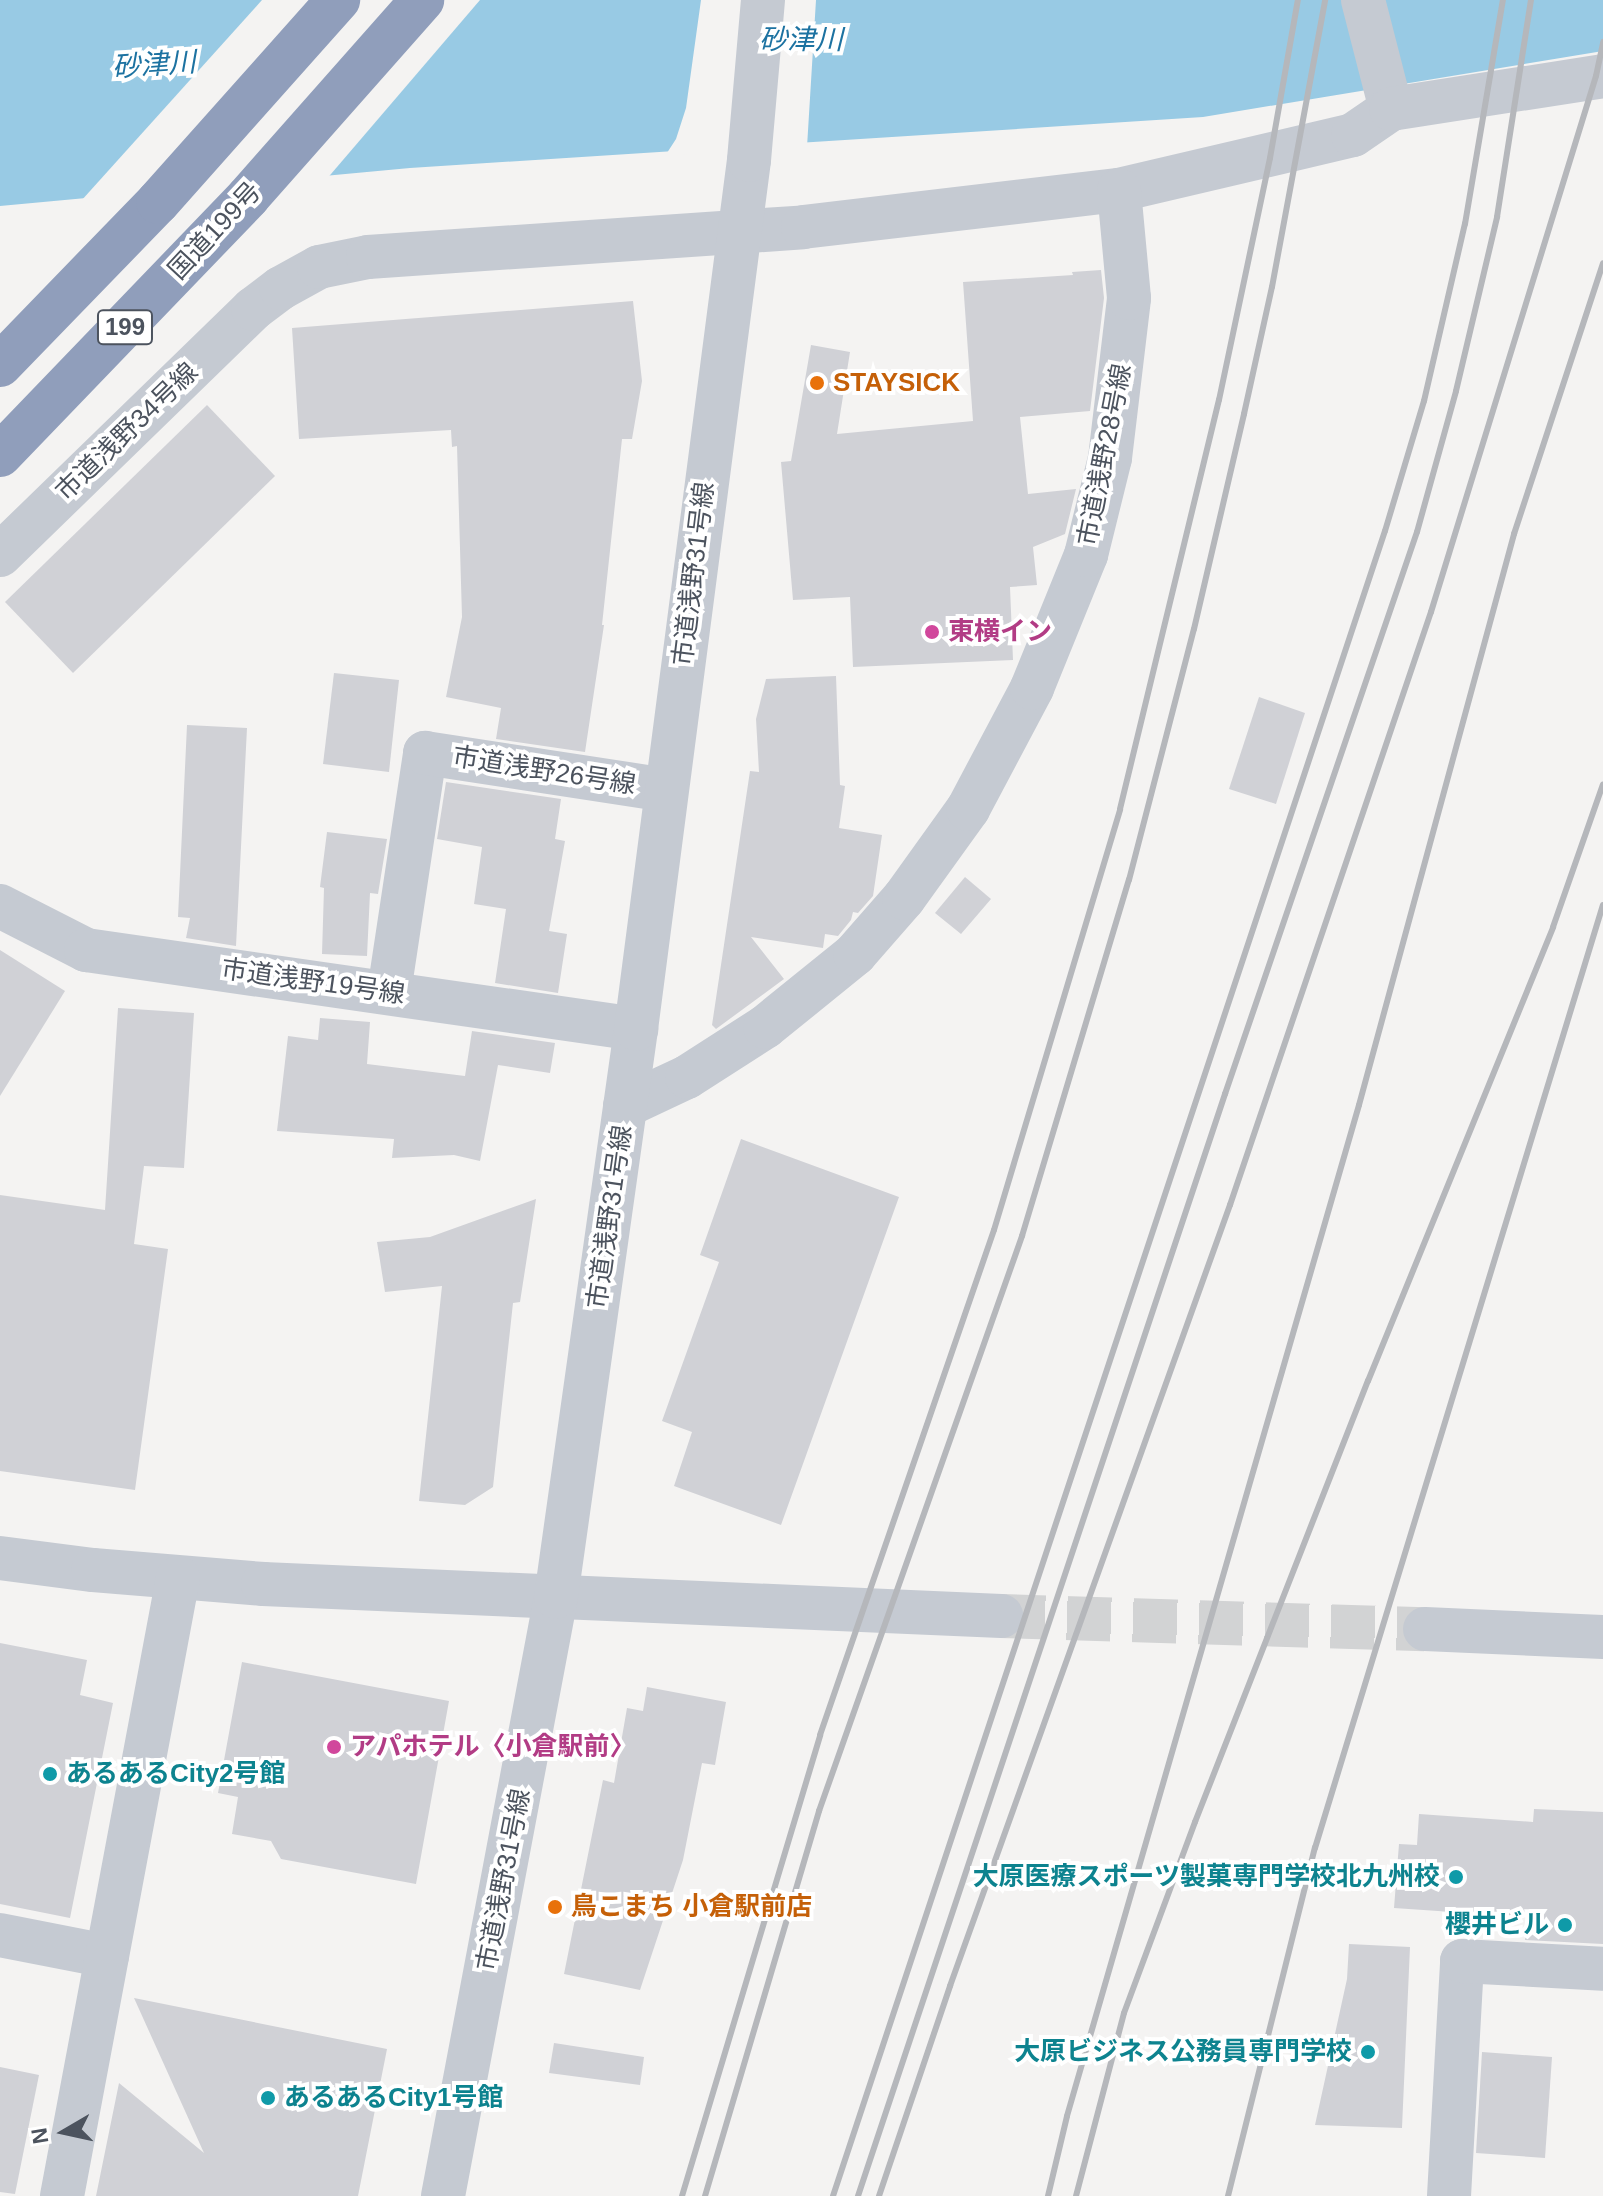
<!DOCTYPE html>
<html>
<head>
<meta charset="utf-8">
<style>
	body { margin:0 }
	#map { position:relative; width:1603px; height:2196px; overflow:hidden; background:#f4f3f2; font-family:Helvetica,"Noto Sans JP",sans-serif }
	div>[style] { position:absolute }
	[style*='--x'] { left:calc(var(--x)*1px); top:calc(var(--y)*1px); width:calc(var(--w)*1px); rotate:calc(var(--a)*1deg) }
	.water>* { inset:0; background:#98cae4 }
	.pier>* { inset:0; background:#f4f3f2 }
	.building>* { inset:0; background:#d0d1d6 }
	.minor-tunnel>* { height:44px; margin-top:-22px; transform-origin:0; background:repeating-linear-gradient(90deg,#d2d3d4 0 44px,transparent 0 66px) }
	.minor>* { height:44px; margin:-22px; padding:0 22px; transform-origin:22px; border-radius:22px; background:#c5cad2 }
	.highway>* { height:44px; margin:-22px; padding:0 22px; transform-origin:22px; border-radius:22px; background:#909ebb }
	.rail>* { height:6px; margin:-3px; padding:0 3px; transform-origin:3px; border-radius:3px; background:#b5b7bb }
	.dots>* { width:22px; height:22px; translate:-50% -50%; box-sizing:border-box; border:4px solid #fff; border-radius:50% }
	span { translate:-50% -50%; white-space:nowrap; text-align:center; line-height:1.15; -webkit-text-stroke:8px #fff; paint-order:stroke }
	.shield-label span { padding:2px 6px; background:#fff; border:2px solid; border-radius:6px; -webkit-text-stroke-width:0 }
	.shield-label { font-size:24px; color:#4c535e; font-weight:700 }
	.street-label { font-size:26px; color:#4c535e }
	.food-label { font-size:26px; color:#c56008; font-weight:700 }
	.left { translate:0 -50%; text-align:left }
	.hotel-label { font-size:26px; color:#b23c85; font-weight:700 }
	.culture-label { font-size:26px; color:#0d838f; font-weight:700 }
	.right { translate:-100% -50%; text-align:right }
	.water-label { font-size:28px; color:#1c72a1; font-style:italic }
	.north { position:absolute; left:24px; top:2092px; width:80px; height:80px; -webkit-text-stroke:6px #fff; paint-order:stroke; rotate:261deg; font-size:22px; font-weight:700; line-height:32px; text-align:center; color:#4c535e }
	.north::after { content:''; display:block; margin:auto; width:28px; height:36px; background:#4c535e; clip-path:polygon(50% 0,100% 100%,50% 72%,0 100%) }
</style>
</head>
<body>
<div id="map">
	<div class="water">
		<div style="clip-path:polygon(0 0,1603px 0,1603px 51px,1203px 117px,410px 168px,0 206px)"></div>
	</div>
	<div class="pier">
		<div style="clip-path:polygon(262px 0,480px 0,325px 181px,81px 201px)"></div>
		<div style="clip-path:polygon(701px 0,816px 0,807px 147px,665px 156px,676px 139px,686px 108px)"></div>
	</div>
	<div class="building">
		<div style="clip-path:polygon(1101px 270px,1104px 298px,1090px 411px,1020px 417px,1028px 494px,1076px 489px,1065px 534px,1033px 547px,1037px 585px,1010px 587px,1013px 660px,853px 667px,850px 597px,793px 600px,781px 462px,791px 461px,811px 345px,850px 352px,837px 434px,973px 421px,963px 282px,1073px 275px,1072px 272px)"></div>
		<div style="clip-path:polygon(633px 301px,642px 381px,632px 439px,622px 439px,602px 625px,604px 625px,585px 752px,496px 739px,501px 708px,446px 697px,462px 617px,457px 446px,452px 447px,451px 430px,299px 439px,292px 328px)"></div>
		<div style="clip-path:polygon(207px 405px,275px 476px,73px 673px,5px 602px)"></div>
		<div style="clip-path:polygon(334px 673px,399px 680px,389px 772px,323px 764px)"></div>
		<div style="clip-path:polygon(836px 676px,840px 785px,845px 786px,839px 828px,882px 835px,873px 896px,858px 913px,853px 912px,851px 920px,838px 936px,825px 934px,823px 948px,751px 937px,784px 979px,716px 1029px,712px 1025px,750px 771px,759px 772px,756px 719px,766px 679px)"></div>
		<div style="clip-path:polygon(1259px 697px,1305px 713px,1276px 804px,1229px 789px)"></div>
		<div style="clip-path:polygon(187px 725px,247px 728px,236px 946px,186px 938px,190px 918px,178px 917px)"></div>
		<div style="clip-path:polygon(446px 782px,561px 799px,555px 839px,565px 841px,549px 931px,567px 934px,558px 993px,495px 983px,506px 909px,474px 904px,482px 847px,437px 839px)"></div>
		<div style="clip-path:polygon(327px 832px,387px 839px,378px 894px,370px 893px,367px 956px,322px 954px,324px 888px,320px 887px)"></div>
		<div style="clip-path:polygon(965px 877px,991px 899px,961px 934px,935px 913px)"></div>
		<div style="clip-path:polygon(0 950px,65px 991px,0 1096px)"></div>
		<div style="clip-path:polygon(118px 1008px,194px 1013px,184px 1168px,144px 1166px,134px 1244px,168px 1249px,135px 1490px,0 1471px,0 1195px,105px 1210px)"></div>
		<div style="clip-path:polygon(320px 1018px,370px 1022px,367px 1064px,465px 1076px,472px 1031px,555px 1043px,550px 1073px,498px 1065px,480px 1161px,454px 1155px,392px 1158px,394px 1139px,277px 1131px,288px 1036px,318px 1040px)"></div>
		<div style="clip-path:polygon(741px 1139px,899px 1197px,781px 1525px,674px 1486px,692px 1432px,662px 1421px,719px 1262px,700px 1255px)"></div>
		<div style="clip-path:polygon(536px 1199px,520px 1302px,513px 1303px,493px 1487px,465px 1505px,419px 1501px,442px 1286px,385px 1292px,377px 1242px,430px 1237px)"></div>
		<div style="clip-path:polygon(0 1643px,87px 1660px,80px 1695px,113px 1703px,70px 1918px,0 1904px)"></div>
		<div style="clip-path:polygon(242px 1662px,449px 1701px,416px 1884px,281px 1859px,271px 1841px,232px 1834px,238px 1797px,218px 1793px)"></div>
		<div style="clip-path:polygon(647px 1687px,726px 1702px,715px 1765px,702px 1763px,683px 1860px,640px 1990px,564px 1974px,603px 1780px,614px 1783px,627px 1708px,643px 1711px)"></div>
		<div style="clip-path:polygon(1534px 1809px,1603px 1812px,1603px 1944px,1525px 1940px,1527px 1917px,1394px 1908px,1399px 1844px,1417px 1845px,1419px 1814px,1533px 1822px)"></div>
		<div style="clip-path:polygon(1349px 1944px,1410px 1947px,1402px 2128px,1315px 2125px,1347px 1979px)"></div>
		<div style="clip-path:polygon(134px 1998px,387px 2049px,358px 2196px,96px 2196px,119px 2083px,204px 2153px)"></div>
		<div style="clip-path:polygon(554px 2043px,644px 2057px,640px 2085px,549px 2073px)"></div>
		<div style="clip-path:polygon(1482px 2052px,1552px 2057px,1545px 2158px,1476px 2153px)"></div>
		<div style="clip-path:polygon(0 2067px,39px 2075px,15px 2194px,0 2192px)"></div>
	</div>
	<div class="minor-tunnel">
		<div style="--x:1001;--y:1616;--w:424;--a:1.8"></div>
	</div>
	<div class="minor">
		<div style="--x:1363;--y:0;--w:113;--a:75.6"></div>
		<div style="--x:0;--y:555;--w:353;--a:-44.2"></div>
		<div style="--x:253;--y:309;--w:35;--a:-37"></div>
		<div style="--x:281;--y:288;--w:43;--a:-28.9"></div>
		<div style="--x:319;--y:267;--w:50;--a:-11.5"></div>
		<div style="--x:368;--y:257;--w:436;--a:-3.9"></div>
		<div style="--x:803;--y:227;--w:318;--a:-6.7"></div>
		<div style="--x:1119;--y:190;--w:240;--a:-13.2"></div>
		<div style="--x:1353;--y:135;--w:46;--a:-34.4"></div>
		<div style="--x:1391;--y:109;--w:215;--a:-8.8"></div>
		<div style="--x:0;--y:906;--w:97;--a:27.1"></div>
		<div style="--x:86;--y:950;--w:556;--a:8.17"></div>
		<div style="--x:389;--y:992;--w:242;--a:-81.4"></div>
		<div style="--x:425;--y:753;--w:244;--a:8.7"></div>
		<div style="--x:625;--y:1106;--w:68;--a:-25.1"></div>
		<div style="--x:687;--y:1077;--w:93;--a:-32.7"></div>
		<div style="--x:765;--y:1027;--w:116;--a:-39"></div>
		<div style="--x:855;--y:954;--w:74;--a:-48.8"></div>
		<div style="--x:904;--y:898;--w:110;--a:-54.3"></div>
		<div style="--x:968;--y:809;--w:137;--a:-62.1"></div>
		<div style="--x:1032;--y:688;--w:144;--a:-67.9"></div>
		<div style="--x:1086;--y:555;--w:100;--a:-76.1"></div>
		<div style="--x:1110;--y:458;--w:161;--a:-83.2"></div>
		<div style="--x:1129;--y:298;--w:108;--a:-95.3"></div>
		<div style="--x:0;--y:1558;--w:94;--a:7.4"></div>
		<div style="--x:93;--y:1570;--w:171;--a:4.7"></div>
		<div style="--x:263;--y:1584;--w:739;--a:2.48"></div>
		<div style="--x:1425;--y:1629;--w:178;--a:2.6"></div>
		<div style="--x:0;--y:1935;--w:109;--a:11.1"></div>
		<div style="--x:62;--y:2196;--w:629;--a:-79.37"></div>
		<div style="--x:443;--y:2196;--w:610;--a:-79.32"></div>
		<div style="--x:556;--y:1597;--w:574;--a:-81.98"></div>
		<div style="--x:636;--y:1029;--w:876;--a:-82.59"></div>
		<div style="--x:749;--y:160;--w:161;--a:-85"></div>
		<div style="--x:1449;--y:2196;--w:235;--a:-86.8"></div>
		<div style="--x:1462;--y:1961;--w:141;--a:3.2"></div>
	</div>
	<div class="highway">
		<div style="--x:0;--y:365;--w:227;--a:-45.9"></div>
		<div style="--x:158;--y:202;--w:271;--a:-48.3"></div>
		<div style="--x:0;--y:455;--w:358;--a:-46.1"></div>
		<div style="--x:248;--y:197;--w:263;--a:-48.5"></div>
	</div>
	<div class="rail">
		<div style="--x:682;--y:2196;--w:481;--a:-73.3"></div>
		<div style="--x:820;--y:1735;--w:534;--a:-70.99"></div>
		<div style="--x:994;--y:1230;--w:439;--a:-73.3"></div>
		<div style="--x:1120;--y:809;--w:421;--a:-76.4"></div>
		<div style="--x:1219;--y:400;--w:247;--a:-78.1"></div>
		<div style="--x:1270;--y:158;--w:160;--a:-80"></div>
		<div style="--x:705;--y:2196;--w:402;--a:-73.5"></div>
		<div style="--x:819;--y:1811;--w:610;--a:-70.55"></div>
		<div style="--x:1022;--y:1236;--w:372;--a:-73.3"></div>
		<div style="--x:1129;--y:880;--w:259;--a:-75.5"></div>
		<div style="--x:1194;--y:629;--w:221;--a:-76.9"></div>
		<div style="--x:1244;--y:414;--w:130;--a:-77.6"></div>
		<div style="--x:1272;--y:287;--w:292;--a:-79.5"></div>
		<div style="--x:833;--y:2196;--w:1754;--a:-71.66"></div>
		<div style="--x:1385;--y:531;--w:136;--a:-73.3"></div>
		<div style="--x:1424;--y:401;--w:182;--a:-77"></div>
		<div style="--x:1465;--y:224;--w:227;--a:-80.4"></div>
		<div style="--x:858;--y:2196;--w:1162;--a:-71.58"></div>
		<div style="--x:1225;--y:1094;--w:594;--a:-71.14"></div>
		<div style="--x:1417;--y:532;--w:146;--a:-74.5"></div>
		<div style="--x:1456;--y:391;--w:179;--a:-76.7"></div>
		<div style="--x:1497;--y:217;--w:220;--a:-81.1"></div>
		<div style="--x:879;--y:2196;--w:222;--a:-71.3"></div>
		<div style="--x:950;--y:1986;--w:830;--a:-70.28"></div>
		<div style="--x:1230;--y:1205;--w:626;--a:-71.28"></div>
		<div style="--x:1431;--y:612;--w:561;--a:-72.89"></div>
		<div style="--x:1596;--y:76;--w:35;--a:-78"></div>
		<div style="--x:1048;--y:2196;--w:82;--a:-76.6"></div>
		<div style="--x:1067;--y:2116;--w:1052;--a:-73.89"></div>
		<div style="--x:1359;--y:1105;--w:592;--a:-74.81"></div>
		<div style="--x:1514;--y:534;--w:285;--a:-71.8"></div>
		<div style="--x:1076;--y:2196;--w:189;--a:-75.3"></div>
		<div style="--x:1124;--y:2013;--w:204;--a:-69.6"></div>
		<div style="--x:1195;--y:1822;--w:474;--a:-68.6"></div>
		<div style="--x:1368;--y:1381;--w:490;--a:-67.8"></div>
		<div style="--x:1553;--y:927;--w:151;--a:-70.7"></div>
		<div style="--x:1228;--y:2196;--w:359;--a:-76"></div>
		<div style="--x:1315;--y:1848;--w:986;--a:-73.02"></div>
	</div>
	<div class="dots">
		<div style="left:817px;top:383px;background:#e8710a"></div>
		<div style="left:932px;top:632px;background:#d1479c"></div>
		<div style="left:334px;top:1747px;background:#d1479c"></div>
		<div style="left:50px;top:1774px;background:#0f9aa8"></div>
		<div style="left:1456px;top:1877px;background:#0f9aa8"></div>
		<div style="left:555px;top:1907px;background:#e8710a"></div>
		<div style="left:1565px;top:1925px;background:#0f9aa8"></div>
		<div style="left:1368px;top:2052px;background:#0f9aa8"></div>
		<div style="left:268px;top:2098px;background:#0f9aa8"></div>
	</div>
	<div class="shield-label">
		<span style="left:125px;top:327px">199</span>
	</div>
	<div class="street-label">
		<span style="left:215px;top:231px;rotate:-47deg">国道199号</span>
		<span style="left:127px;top:432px;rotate:-44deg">市道浅野34号線</span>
		<span style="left:1105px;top:455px;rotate:-79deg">市道浅野28号線</span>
		<span style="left:694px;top:574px;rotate:-83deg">市道浅野31号線</span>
		<span style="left:544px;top:771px;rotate:9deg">市道浅野26号線</span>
		<span style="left:313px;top:982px;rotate:8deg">市道浅野19号線</span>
		<span style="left:610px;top:1217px;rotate:-82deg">市道浅野31号線</span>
		<span style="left:504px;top:1880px;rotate:-79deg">市道浅野31号線</span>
	</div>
	<div class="food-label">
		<span class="left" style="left:833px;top:383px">STAYSICK</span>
		<span class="left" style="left:571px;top:1907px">鳥こまち 小倉駅前店</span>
	</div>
	<div class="hotel-label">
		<span class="left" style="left:948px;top:632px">東横イン</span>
		<span class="left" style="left:350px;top:1747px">アパホテル〈小倉駅前〉</span>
	</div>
	<div class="culture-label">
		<span class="left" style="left:66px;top:1774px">あるあるCity2号館</span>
		<span class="right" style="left:1440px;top:1877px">大原医療スポーツ製菓専門学校北九州校</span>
		<span class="right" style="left:1549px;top:1925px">櫻井ビル</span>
		<span class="right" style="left:1352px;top:2052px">大原ビジネス公務員専門学校</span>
		<span class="left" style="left:284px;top:2098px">あるあるCity1号館</span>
	</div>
	<div class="water-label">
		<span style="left:801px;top:40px">砂津川</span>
		<span style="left:154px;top:65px;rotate:-4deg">砂津川</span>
	</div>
	<div class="north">N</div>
</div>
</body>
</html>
